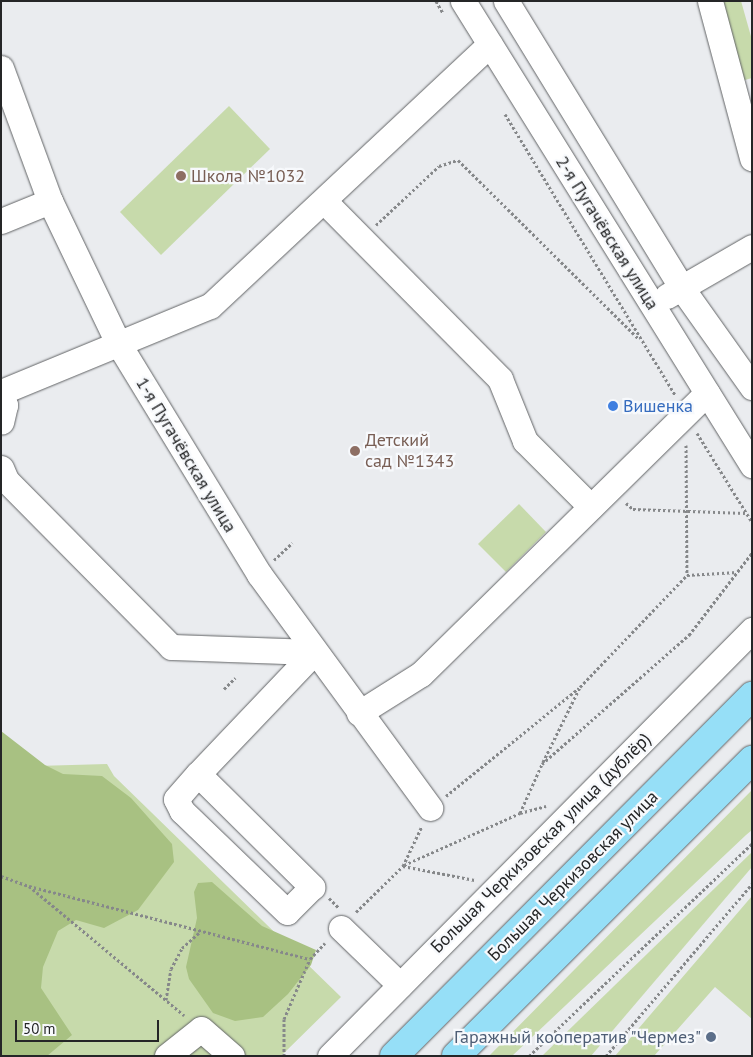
<!DOCTYPE html>
<html>
<head>
<meta charset="utf-8">
<style>
	body { margin:0 }
	#map { position:relative; width:753px; height:1057px; overflow:hidden; background:#eaecef; font-family:"PT Sans",sans-serif }
	div>[style] { position:absolute }
	[style*='--x'] { left:calc(var(--x)*1px); top:calc(var(--y)*1px); width:calc(var(--w)*1px); rotate:calc(var(--a)*1deg) }
	.green>* { inset:0; background:#c7daab }
	.forest>* { inset:0; background:#a8c182 }
	.path>* { height:3px; margin-top:-1.5px; transform-origin:0; background:repeating-linear-gradient(90deg,#86888a 0 2.5px,transparent 0 5px) }
	.roads { filter:drop-shadow(0 0 1px #616365) drop-shadow(0 0 1px #616365) }
	.minor>* { height:25px; margin:-12.5px; padding:0 12.5px; transform-origin:12.5px; border-radius:12.5px; background:#fff }
	.major>* { height:28px; margin:-14px; padding:0 14px; transform-origin:14px; border-radius:14px; background:#96dff7 }
	.dots>* { width:14px; height:14px; translate:-50% -50%; box-sizing:border-box; border:2px solid #f7f9fc; border-radius:50% }
	span { translate:-50% -50%; white-space:nowrap; text-align:center; line-height:1.15; -webkit-text-stroke:4.5px #f7f9fc; paint-order:stroke }
	.education-label { font-size:18px; color:#785e54 }
	.left { translate:0 -50%; text-align:left }
	.street-label { font-size:18px; color:#252627 }
	.shop-label { font-size:18px; color:#366cbe }
	.service-label { font-size:18px; color:#4e5e75 }
	.right { translate:-100% -50%; text-align:right }
	.frame { position:absolute; inset:0; border:2px solid #252627; pointer-events:none }
	.scale { position:absolute; left:15px; top:1020px; width:144px; height:22px; box-sizing:border-box; border:2px solid #252627; border-top:0; padding-left:6px; font-size:15px; line-height:18px; white-space:nowrap; color:#252627; -webkit-text-stroke:4px #f7f9fc; paint-order:stroke }
</style>
</head>
<body>
<div id="map">
	<div class="green">
		<div style="clip-path:polygon(715px 1px,741px 1px,752px 40px,752px 78px,738px 82px)"></div>
		<div style="clip-path:polygon(229px 106px,270px 149px,161px 255px,120px 212px)"></div>
		<div style="clip-path:polygon(519px 504px,546px 532px,506px 572px,478px 544px)"></div>
		<div style="clip-path:polygon(107px 764px,114px 776px,341px 997px,281px 1056px,1px 1056px,1px 767px)"></div>
		<div style="clip-path:polygon(752px 790px,752px 830px,746px 835px,512px 1056px,489px 1056px)"></div>
		<div style="clip-path:polygon(752px 852px,752px 867px,591px 1056px,542px 1056px)"></div>
		<div style="clip-path:polygon(752px 896px,752px 1019px,715px 987px,654px 1056px,615px 1056px)"></div>
	</div>
	<div class="forest">
		<div style="clip-path:polygon(1px 731px,45px 765px,63px 774px,102px 776px,131px 798px,172px 844px,174px 862px,138px 910px,104px 928px,76px 920px,58px 931px,43px 967px,41px 988px,72px 1035px,47px 1056px,1px 1056px)"></div>
		<div style="clip-path:polygon(212px 882px,262px 926px,316px 950px,311px 965px,288px 994px,263px 1017px,235px 1021px,213px 1013px,189px 979px,186px 967px,197px 918px,194px 892px,198px 883px)"></div>
	</div>
	<div class="path">
		<div style="--x:436;--y:1;--w:14;--a:60"></div>
		<div style="--x:505;--y:114;--w:328;--a:58.8"></div>
		<div style="--x:376;--y:225;--w:86;--a:-43.1"></div>
		<div style="--x:439;--y:166;--w:20;--a:-18"></div>
		<div style="--x:458;--y:160;--w:255;--a:44.7"></div>
		<div style="--x:697;--y:433;--w:105;--a:58.3"></div>
		<div style="--x:686;--y:445;--w:130;--a:89.6"></div>
		<div style="--x:626;--y:503;--w:9;--a:41"></div>
		<div style="--x:633;--y:509;--w:112;--a:2"></div>
		<div style="--x:274;--y:560;--w:25;--a:-43"></div>
		<div style="--x:224;--y:689;--w:16;--a:-45"></div>
		<div style="--x:543;--y:762;--w:84;--a:-63.7"></div>
		<div style="--x:580;--y:687;--w:155;--a:-46.3"></div>
		<div style="--x:687;--y:575;--w:50;--a:-3.4"></div>
		<div style="--x:446;--y:796;--w:171;--a:-39.1"></div>
		<div style="--x:520;--y:813;--w:54;--a:-65.8"></div>
		<div style="--x:542;--y:764;--w:196;--a:-41.3"></div>
		<div style="--x:689;--y:635;--w:103;--a:-52.5"></div>
		<div style="--x:404;--y:865;--w:127;--a:-24.1"></div>
		<div style="--x:520;--y:813;--w:27;--a:-15"></div>
		<div style="--x:403;--y:866;--w:44;--a:-64.6"></div>
		<div style="--x:1;--y:876;--w:30;--a:20"></div>
		<div style="--x:29;--y:886;--w:202;--a:39.8"></div>
		<div style="--x:29;--y:886;--w:290;--a:14.6"></div>
		<div style="--x:310;--y:959;--w:22;--a:-47"></div>
		<div style="--x:329;--y:898;--w:14;--a:45"></div>
		<div style="--x:356;--y:912;--w:66;--a:-44.4"></div>
		<div style="--x:403;--y:866;--w:73;--a:11"></div>
		<div style="--x:166;--y:1000;--w:31;--a:-81"></div>
		<div style="--x:171;--y:969;--w:24;--a:-62"></div>
		<div style="--x:182;--y:948;--w:25;--a:-42"></div>
		<div style="--x:284;--y:1056;--w:37;--a:-90"></div>
		<div style="--x:284;--y:1019;--w:65;--a:-66.6"></div>
		<div style="--x:529;--y:1056;--w:308;--a:-43.6"></div>
		<div style="--x:606;--y:1056;--w:226;--a:-49.7"></div>
	</div>
	<div class="roads">
		<div class="minor">
			<div style="--x:463;--y:1;--w:547;--a:58.08"></div>
			<div style="--x:506;--y:1;--w:335;--a:58.5"></div>
			<div style="--x:681;--y:287;--w:123;--a:54.6"></div>
			<div style="--x:710;--y:1;--w:163;--a:75"></div>
			<div style="--x:1;--y:68;--w:142;--a:69.8"></div>
			<div style="--x:50;--y:201;--w:157;--a:64.4"></div>
			<div style="--x:118;--y:343;--w:271;--a:58.6"></div>
			<div style="--x:259;--y:574;--w:290;--a:53.8"></div>
			<div style="--x:325;--y:202;--w:249;--a:45.3"></div>
			<div style="--x:500;--y:379;--w:67;--a:68"></div>
			<div style="--x:525;--y:441;--w:93;--a:45"></div>
			<div style="--x:1;--y:221;--w:53;--a:-22.2"></div>
			<div style="--x:667;--y:296;--w:98;--a:-30"></div>
			<div style="--x:1;--y:392;--w:226;--a:-22.4"></div>
			<div style="--x:210;--y:306;--w:383;--a:-43.1"></div>
			<div style="--x:1;--y:397;--w:9;--a:63"></div>
			<div style="--x:5;--y:405;--w:17;--a:103"></div>
			<div style="--x:1;--y:468;--w:13;--a:67"></div>
			<div style="--x:6;--y:480;--w:235;--a:45.3"></div>
			<div style="--x:171;--y:647;--w:143;--a:2"></div>
			<div style="--x:359;--y:713;--w:73;--a:-32.2"></div>
			<div style="--x:421;--y:674;--w:401;--a:-44.5"></div>
			<div style="--x:198;--y:774;--w:161;--a:44.7"></div>
			<div style="--x:312;--y:887;--w:35;--a:135"></div>
			<div style="--x:287;--y:912;--w:146;--a:-136.1"></div>
			<div style="--x:182;--y:811;--w:13;--a:-117"></div>
			<div style="--x:176;--y:799;--w:33;--a:-49"></div>
			<div style="--x:198;--y:774;--w:168;--a:-46.4"></div>
			<div style="--x:341;--y:928;--w:82;--a:44"></div>
			<div style="--x:167;--y:1056;--w:43;--a:-38.5"></div>
			<div style="--x:201;--y:1029;--w:41;--a:41.1"></div>
			<div style="--x:330;--y:1056;--w:600;--a:-45.27"></div>
		</div>
		<div class="major">
			<div style="--x:394;--y:1056;--w:508;--a:-45.16"></div>
			<div style="--x:456;--y:1056;--w:419;--a:-45"></div>
		</div>
	</div>
	<div class="dots">
		<div style="left:181px;top:176px;background:#8d6e63"></div>
		<div style="left:613px;top:406px;background:#3f7fe0"></div>
		<div style="left:355px;top:451px;background:#8d6e63"></div>
		<div style="left:711px;top:1037px;background:#5c6f8a"></div>
	</div>
	<div class="education-label">
		<span class="left" style="left:191px;top:176px">Школа №1032</span>
		<span class="left" style="left:365px;top:451px">Детский<br>сад №1343</span>
	</div>
	<div class="street-label">
		<span style="left:607px;top:233px;rotate:58deg">2-я Пугачёвская улица</span>
		<span style="left:186px;top:455px;rotate:59deg">1-я Пугачёвская улица</span>
		<span style="left:541px;top:843px;rotate:-45deg">Большая Черкизовская улица (дублёр)</span>
		<span style="left:573px;top:876px;rotate:-45deg">Большая Черкизовская улица</span>
	</div>
	<div class="shop-label">
		<span class="left" style="left:623px;top:406px">Вишенка</span>
	</div>
	<div class="service-label">
		<span class="right" style="left:701px;top:1037px">Гаражный кооператив "Чермез"</span>
	</div>
	<div class="frame"></div>
	<div class="scale">50 m</div>
</div>
</body>
</html>
